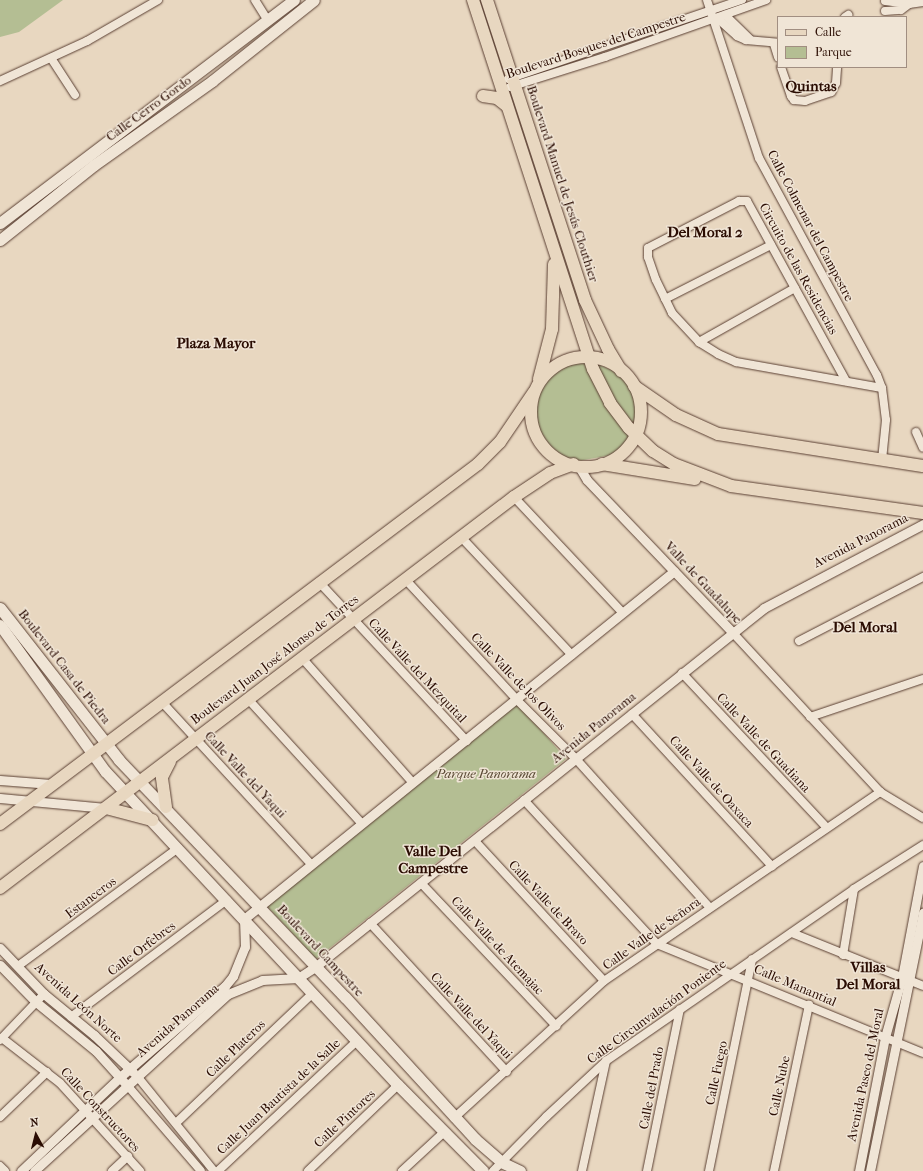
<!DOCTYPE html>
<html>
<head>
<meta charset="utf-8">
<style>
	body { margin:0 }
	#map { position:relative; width:923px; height:1171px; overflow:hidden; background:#e8d7c0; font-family:"IM FELL French Canon",serif }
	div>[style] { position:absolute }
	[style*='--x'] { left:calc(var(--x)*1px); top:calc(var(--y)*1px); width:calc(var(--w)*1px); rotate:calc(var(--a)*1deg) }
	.green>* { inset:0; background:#b4be93 }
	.roads { filter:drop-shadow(0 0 1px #5a3f32) drop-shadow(0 0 1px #5a3f32) }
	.minor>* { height:8px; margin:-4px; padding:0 4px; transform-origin:4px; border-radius:4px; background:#f0e5d6 }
	.tertiary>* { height:9px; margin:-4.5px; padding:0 4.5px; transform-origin:4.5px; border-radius:4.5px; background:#f0e5d6 }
	.secondary>* { height:11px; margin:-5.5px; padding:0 5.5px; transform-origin:5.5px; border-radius:5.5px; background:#f0e5d6 }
	.primary>* { height:12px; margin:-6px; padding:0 6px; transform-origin:6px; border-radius:6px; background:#e8d7c0 }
	.primary>.ring { margin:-6px; padding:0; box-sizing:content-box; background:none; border:12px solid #e8d7c0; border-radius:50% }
	span { translate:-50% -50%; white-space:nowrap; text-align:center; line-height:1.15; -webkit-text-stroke:3px #f0e5d6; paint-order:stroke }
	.street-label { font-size:13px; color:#2a0c02 }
	.park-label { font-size:13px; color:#5a4a35; font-style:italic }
	.quarter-label { font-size:15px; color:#2a0c02; font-weight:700 }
	.legend { position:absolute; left:777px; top:16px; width:130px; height:52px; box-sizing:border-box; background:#f0e5d6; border:1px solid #a18e81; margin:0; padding:5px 7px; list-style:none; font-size:12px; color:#2a0c02 }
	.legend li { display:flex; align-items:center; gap:8px; height:20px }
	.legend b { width:20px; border:1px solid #a18e81 }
	.north { position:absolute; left:16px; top:1115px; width:40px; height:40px; -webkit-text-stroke:3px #f0e5d6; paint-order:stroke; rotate:353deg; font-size:11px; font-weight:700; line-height:16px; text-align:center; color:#2a0c02 }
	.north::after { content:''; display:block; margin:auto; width:14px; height:18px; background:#2a0c02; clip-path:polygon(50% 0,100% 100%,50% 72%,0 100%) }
</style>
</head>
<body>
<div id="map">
	<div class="green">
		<div style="clip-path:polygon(0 0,63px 0,19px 32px,0 37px)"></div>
		<div style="clip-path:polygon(586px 362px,630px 437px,625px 445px,612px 455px,578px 461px,563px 456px,550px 446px,539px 429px,536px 412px,540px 393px,551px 376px,571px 364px)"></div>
		<div style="clip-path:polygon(597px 364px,616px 372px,630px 387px,637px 406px,634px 425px,611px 395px)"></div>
		<div style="clip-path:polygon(517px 702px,566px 759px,316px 959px,265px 904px)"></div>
	</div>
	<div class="roads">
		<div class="minor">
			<div style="--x:255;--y:0;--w:25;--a:58"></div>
			<div style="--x:707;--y:0;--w:166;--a:71.8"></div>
			<div style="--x:759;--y:158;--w:247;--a:61.5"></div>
			<div style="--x:877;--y:375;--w:14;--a:69"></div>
			<div style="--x:882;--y:388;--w:32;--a:83"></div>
			<div style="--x:886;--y:420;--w:40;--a:95.7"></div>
			<div style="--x:885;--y:1;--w:24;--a:7"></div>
			<div style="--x:909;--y:4;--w:14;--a:-8"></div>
			<div style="--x:885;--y:11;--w:16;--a:-4"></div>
			<div style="--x:901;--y:10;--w:10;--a:-37"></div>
			<div style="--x:725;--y:15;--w:35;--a:44"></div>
			<div style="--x:845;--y:17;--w:4;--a:-34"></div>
			<div style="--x:717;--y:18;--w:27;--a:42"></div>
			<div style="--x:737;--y:36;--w:10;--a:24"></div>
			<div style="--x:746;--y:40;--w:32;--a:5"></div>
			<div style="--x:774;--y:44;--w:14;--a:73"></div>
			<div style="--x:51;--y:58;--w:44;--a:57"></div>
			<div style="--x:781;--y:67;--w:31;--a:71"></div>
			<div style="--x:791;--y:96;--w:5;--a:53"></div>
			<div style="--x:794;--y:100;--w:11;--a:5"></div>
			<div style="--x:805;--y:101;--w:28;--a:-19"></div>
			<div style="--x:831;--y:92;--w:10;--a:-61"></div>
			<div style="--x:836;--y:83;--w:16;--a:-86"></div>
			<div style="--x:508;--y:79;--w:247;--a:-18.7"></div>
			<div style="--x:0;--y:81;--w:96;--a:-24.7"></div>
			<div style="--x:87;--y:41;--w:82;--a:-30"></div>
			<div style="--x:510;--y:87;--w:100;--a:-17.5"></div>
			<div style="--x:605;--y:57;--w:171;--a:-19.5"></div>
			<div style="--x:665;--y:299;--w:119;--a:-27"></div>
			<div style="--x:699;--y:342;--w:110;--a:-29.4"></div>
			<div style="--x:846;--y:381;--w:205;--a:-118.8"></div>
			<div style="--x:747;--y:201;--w:8;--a:180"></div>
			<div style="--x:739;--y:201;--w:102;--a:152.7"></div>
			<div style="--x:648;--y:248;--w:9;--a:90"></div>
			<div style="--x:648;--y:257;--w:24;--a:71"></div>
			<div style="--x:656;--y:280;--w:37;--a:64"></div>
			<div style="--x:672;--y:313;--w:40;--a:47"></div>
			<div style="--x:699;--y:342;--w:22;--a:32"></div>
			<div style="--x:718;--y:354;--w:20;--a:24"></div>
			<div style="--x:736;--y:362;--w:148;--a:10.1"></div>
			<div style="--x:916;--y:432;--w:17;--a:66"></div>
			<div style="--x:514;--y:497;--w:159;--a:46.8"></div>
			<div style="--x:461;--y:537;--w:162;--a:46.8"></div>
			<div style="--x:405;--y:579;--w:165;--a:47.2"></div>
			<div style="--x:517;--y:700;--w:83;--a:45"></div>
			<div style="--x:576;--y:759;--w:200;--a:48"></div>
			<div style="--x:319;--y:582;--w:217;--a:47.1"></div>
			<div style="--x:733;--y:633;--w:217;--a:47.2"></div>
			<div style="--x:880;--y:792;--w:50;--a:31.2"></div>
			<div style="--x:799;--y:641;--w:140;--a:-27.3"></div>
			<div style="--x:302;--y:658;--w:167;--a:48.4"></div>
			<div style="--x:682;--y:673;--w:212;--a:46.9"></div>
			<div style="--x:248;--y:699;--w:169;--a:47.6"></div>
			<div style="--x:161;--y:701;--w:222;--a:47.4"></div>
			<div style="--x:632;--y:714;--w:207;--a:47.4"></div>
			<div style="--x:810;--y:717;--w:119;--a:-18.6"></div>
			<div style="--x:524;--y:800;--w:196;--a:47.3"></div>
			<div style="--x:657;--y:944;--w:287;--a:22.3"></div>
			<div style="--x:475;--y:841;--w:190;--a:47.3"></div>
			<div style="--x:421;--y:883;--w:197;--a:46.6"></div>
			<div style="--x:370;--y:923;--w:202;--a:47.4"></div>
			<div style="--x:792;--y:933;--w:141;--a:22"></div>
			<div style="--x:843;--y:955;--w:67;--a:-80.5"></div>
			<div style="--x:18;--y:966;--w:199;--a:-36.4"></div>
			<div style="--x:71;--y:1017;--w:195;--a:-36.9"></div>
			<div style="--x:2;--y:1038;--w:73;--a:37.8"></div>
			<div style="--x:60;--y:1083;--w:119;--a:47.7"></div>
			<div style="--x:0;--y:1040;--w:64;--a:-46.3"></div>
			<div style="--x:137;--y:1076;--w:122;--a:51"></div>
			<div style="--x:127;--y:1085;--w:113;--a:49.3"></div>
			<div style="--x:0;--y:1117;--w:65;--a:-43.8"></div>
			<div style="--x:454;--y:1118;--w:203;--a:-42.4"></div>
			<div style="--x:604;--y:981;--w:335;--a:-34.4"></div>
			<div style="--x:176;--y:1123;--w:189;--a:-43.5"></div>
			<div style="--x:0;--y:1166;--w:7;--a:45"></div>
			<div style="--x:112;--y:1171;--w:22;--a:-43"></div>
			<div style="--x:218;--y:1171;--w:190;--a:-43.1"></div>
			<div style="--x:308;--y:1171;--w:124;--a:-43.7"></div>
			<div style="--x:402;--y:1171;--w:56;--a:-42.8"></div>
			<div style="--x:493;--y:1171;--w:76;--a:-45.5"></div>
			<div style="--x:546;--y:1117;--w:82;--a:-43"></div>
			<div style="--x:606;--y:1061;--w:302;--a:-34.7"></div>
			<div style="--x:854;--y:889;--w:82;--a:-32.5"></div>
			<div style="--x:582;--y:1171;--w:113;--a:-77.7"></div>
			<div style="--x:647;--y:1171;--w:165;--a:-78.5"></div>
			<div style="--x:709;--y:1171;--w:216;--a:-78.5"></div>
			<div style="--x:774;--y:1171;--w:170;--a:-78.1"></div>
		</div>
		<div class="tertiary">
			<div style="--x:578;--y:465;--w:17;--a:59"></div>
			<div style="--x:587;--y:480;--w:211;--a:46.3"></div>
			<div style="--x:0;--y:780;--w:51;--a:4.5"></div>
			<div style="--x:0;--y:798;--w:106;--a:5.4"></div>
			<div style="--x:0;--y:948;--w:64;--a:46.3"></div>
			<div style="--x:44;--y:994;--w:65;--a:39.4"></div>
			<div style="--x:94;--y:1035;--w:54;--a:43.5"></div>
			<div style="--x:0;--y:965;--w:52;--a:45.8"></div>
			<div style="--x:36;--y:1002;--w:77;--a:39.2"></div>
			<div style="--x:96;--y:1051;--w:42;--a:47.9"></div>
			<div style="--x:21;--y:1171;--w:137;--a:-43.5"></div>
			<div style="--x:120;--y:1077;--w:139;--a:-40.9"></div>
			<div style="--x:225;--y:986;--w:13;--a:-51"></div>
			<div style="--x:233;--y:976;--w:31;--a:-68"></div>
			<div style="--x:245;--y:947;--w:28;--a:-92"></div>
			<div style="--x:244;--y:919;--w:553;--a:-38.98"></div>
			<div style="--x:34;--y:1171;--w:263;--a:-42.4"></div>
			<div style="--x:228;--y:994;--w:37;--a:-22"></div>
			<div style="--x:262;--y:980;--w:36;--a:-3"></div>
			<div style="--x:298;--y:978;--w:20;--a:-33"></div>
			<div style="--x:315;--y:967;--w:575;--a:-38.64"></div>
			<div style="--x:764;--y:608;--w:180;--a:-27.8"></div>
			<div style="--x:859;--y:1171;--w:136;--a:-79"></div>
			<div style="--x:885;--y:1037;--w:62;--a:-74.2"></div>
			<div style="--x:902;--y:977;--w:113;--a:-79.3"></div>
			<div style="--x:870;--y:1171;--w:264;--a:-78.4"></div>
		</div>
		<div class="secondary">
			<div style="--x:0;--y:223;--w:369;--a:-37.2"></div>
			<div style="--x:0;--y:240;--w:120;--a:-38.6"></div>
			<div style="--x:94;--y:165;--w:145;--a:-35.4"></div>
			<div style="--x:212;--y:81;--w:130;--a:-38.5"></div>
			<div style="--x:0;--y:608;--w:193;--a:51.9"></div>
			<div style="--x:119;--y:760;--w:327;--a:46.4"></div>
			<div style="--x:345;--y:997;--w:193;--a:47.5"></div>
			<div style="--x:475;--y:1139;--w:35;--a:41"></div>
			<div style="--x:501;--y:1162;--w:21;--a:25"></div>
			<div style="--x:0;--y:625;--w:180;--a:54.3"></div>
			<div style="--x:105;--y:771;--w:429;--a:47"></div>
			<div style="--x:398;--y:1085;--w:121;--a:45.3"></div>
		</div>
		<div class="primary">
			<div style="--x:473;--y:0;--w:388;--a:72"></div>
			<div style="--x:593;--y:369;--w:38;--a:63"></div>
			<div style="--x:610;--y:403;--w:31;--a:53"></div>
			<div style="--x:629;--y:428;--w:33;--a:44"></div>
			<div style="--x:653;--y:451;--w:25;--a:32"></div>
			<div style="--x:674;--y:464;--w:61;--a:21.1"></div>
			<div style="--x:731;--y:486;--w:194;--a:8"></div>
			<div style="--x:487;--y:0;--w:316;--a:71.9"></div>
			<div style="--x:585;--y:300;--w:54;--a:64.9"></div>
			<div style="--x:608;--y:349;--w:26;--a:59"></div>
			<div style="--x:483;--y:96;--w:14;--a:8"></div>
			<div style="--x:497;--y:98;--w:13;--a:39"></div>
			<div class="ring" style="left:531px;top:357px;width:98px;height:98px"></div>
			<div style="--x:539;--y:379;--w:52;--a:-75.4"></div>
			<div style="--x:552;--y:329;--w:65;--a:-88.2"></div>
			<div style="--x:634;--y:386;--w:51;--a:34.6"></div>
			<div style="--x:676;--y:415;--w:46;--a:24.3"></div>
			<div style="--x:718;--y:434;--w:207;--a:8.9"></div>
			<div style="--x:602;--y:464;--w:94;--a:9.2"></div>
			<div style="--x:166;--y:807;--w:30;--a:-98"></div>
			<div style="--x:162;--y:777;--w:18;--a:-63"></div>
			<div style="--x:106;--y:808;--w:48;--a:14.6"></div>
			<div style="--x:0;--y:824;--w:598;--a:-36.98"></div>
			<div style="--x:478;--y:464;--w:31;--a:-45"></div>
			<div style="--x:500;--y:442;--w:60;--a:-55.8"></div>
			<div style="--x:0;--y:888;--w:646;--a:-37.26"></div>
			<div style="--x:514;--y:497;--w:43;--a:-33.7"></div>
			<div style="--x:550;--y:473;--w:25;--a:-21"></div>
		</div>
	</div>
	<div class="street-label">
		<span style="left:596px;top:46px;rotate:-18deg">Boulevard Bosques del Campestre</span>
		<span style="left:149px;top:109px;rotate:-36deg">Calle Cerro Gordo</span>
		<span style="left:562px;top:184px;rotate:72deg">Boulevard Manuel de Jesús Clouthier</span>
		<span style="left:810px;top:226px;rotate:62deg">Calle Colmenar del Campestre</span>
		<span style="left:798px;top:269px;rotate:61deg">Circuito de las Residencias</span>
		<span style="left:861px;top:541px;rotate:-27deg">Avenida Panorama</span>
		<span style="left:703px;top:583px;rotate:47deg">Valle de Guadalupe</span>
		<span style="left:275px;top:660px;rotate:-37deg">Boulevard Juan José Alonso de Torres</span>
		<span style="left:64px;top:667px;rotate:52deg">Boulevard Casa de Piedra</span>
		<span style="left:417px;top:671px;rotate:47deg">Calle Valle del Mezquital</span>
		<span style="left:518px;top:682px;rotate:46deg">Calle Valle de los Olivos</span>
		<span style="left:594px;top:728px;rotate:-39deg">Avenida Panorama</span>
		<span style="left:763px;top:743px;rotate:47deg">Calle Valle de Guadiana</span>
		<span style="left:245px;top:775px;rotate:47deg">Calle Valle del Yaqui</span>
		<span style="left:711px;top:782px;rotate:48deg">Calle Valle de Oaxaca</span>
		<span style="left:91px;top:898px;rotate:-37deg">Estanceros</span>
		<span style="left:548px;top:903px;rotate:47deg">Calle Valle de Bravo</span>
		<span style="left:652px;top:934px;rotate:-35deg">Calle Valle de Señora</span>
		<span style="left:497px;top:946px;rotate:47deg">Calle Valle de Atemajac</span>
		<span style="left:142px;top:949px;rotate:-37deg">Calle Orfebres</span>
		<span style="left:320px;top:951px;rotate:47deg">Boulevard Campestre</span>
		<span style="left:795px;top:986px;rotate:23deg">Calle Manantial</span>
		<span style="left:78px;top:1003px;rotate:42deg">Avenida León Norte</span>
		<span style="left:657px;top:1012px;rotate:-36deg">Calle Circunvalación Poniente</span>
		<span style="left:471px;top:1016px;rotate:47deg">Calle Valle del Yaqui</span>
		<span style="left:178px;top:1021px;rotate:-41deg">Avenida Panorama</span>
		<span style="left:236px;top:1049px;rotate:-44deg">Calle Plateros</span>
		<span style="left:717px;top:1073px;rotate:-78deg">Calle Fuego</span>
		<span style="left:866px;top:1075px;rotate:-78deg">Avenida Paseo del Moral</span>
		<span style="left:780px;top:1086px;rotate:-78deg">Calle Nube</span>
		<span style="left:652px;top:1088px;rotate:-79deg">Calle del Prado</span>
		<span style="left:279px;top:1097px;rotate:-43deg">Calle Juan Bautista de la Salle</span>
		<span style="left:100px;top:1110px;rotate:47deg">Calle Constructores</span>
		<span style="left:345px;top:1119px;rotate:-43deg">Calle Pintores</span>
	</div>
	<div class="park-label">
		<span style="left:486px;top:774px">Parque Panorama</span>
	</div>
	<div class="quarter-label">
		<span style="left:811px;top:87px">Quintas</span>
		<span style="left:705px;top:233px">Del Moral 2</span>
		<span style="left:216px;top:344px">Plaza Mayor</span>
		<span style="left:865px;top:628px">Del Moral</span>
		<span style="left:433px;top:860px">Valle Del<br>Campestre</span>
		<span style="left:868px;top:976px">Villas<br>Del Moral</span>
	</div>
	<ul class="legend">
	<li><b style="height:5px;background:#e8d7c0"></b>Calle</li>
	<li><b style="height:11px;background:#b4be93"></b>Parque</li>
	</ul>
	<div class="north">N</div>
</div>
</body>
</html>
